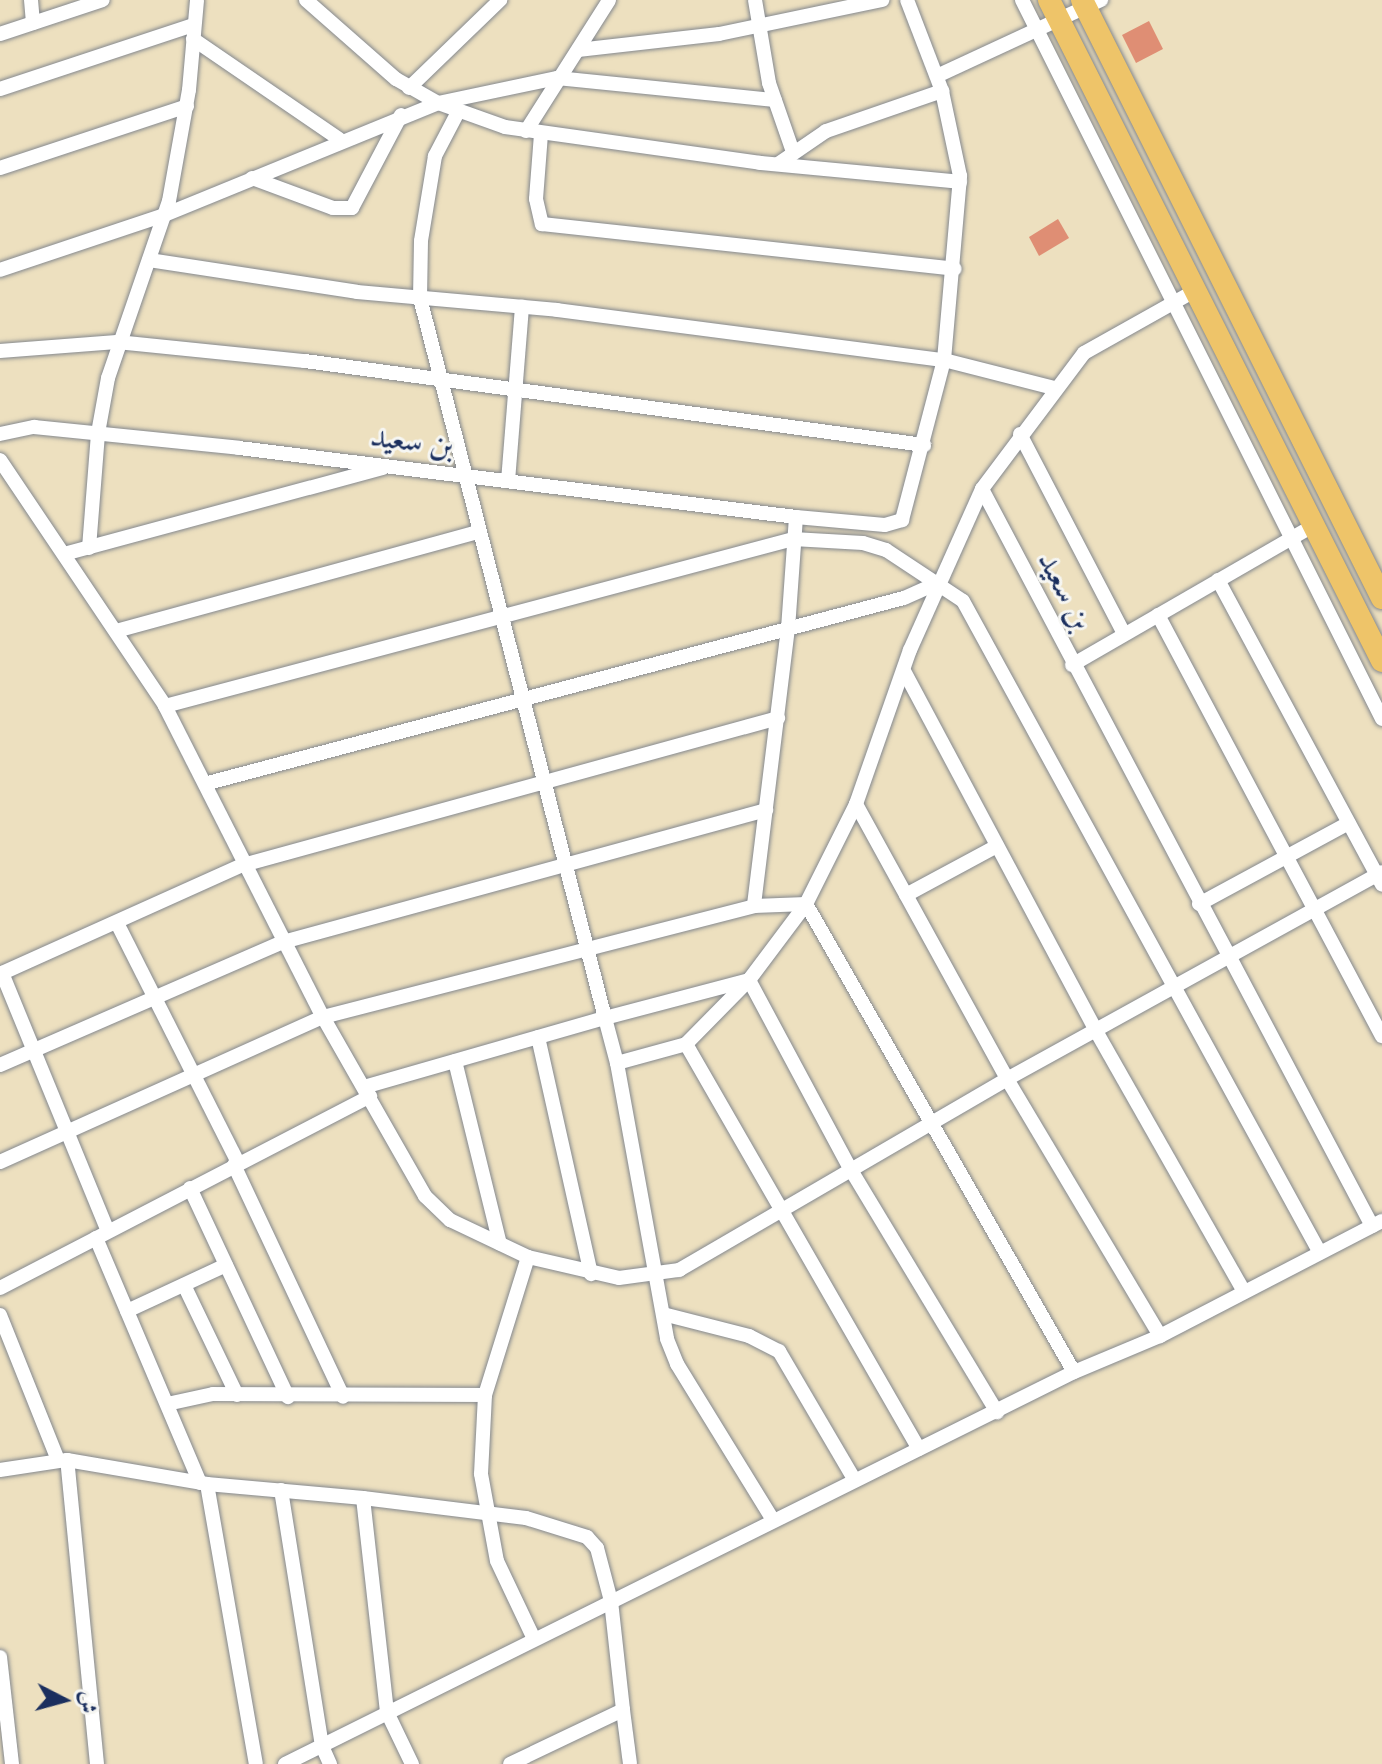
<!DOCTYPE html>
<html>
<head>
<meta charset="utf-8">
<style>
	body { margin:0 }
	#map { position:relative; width:1382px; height:1764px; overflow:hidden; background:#ede0bf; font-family:"IM FELL Great Primer",Amiri,serif }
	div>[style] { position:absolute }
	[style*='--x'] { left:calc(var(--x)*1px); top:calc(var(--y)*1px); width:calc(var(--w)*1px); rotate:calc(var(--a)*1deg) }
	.building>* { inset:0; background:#df8e74 }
	.roads { filter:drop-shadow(0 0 2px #84888e) drop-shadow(0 0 2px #84888e) }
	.street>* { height:14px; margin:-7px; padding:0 7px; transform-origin:7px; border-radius:7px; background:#fff }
	.primary>* { height:22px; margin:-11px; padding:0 11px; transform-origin:11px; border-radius:11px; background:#eec469 }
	span { translate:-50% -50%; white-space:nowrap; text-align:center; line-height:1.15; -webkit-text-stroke:6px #f6f6f2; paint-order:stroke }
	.street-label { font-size:32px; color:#1b2f5e }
	.north { position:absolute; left:24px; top:1660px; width:80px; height:80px; -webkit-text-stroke:6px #f6f6f2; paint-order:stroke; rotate:96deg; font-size:22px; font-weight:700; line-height:32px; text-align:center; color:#1b2f5e }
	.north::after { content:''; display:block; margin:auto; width:28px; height:36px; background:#1b2f5e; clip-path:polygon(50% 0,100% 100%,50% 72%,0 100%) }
</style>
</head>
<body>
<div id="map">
	<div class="building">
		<div style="clip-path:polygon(1149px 21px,1163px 49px,1136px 63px,1122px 35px)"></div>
		<div style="clip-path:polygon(1058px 219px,1069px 238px,1039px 256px,1029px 237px)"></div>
	</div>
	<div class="roads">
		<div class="street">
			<div style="--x:31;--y:0;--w:23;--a:85"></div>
			<div style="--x:306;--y:0;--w:120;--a:41.3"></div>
			<div style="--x:396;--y:79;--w:48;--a:29.7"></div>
			<div style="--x:438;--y:103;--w:71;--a:19.7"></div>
			<div style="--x:505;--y:127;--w:258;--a:8"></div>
			<div style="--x:760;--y:163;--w:201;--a:5.4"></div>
			<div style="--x:755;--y:0;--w:84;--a:80.4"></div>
			<div style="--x:769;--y:83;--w:73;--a:70.8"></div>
			<div style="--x:1022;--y:0;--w:804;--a:63.4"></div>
			<div style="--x:0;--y:34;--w:108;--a:-18.3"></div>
			<div style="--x:193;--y:39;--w:177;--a:34.4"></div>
			<div style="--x:578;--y:50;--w:142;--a:-6.5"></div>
			<div style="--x:719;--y:34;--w:167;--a:-11.8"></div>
			<div style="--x:937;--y:76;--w:181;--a:-24.9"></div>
			<div style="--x:409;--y:88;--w:127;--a:-44"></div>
			<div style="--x:0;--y:89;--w:204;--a:-18.3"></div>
			<div style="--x:458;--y:112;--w:50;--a:117.6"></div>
			<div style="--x:435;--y:156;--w:86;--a:99.4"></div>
			<div style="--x:421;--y:241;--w:57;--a:91"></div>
			<div style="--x:420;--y:298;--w:743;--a:75.59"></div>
			<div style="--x:605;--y:1018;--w:149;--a:-14.8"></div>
			<div style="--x:749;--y:980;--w:216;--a:61.8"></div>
			<div style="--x:851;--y:1170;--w:283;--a:58.9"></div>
			<div style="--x:526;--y:131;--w:155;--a:-57.6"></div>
			<div style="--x:541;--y:134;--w:65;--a:94.4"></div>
			<div style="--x:536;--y:199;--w:26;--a:77"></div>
			<div style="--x:542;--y:224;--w:415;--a:6.2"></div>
			<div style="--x:778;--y:164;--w:58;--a:-34.5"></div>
			<div style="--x:826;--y:131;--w:123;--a:-19"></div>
			<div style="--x:0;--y:168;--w:197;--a:-18.3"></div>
			<div style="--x:252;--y:178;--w:86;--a:20.3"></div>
			<div style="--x:333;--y:208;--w:19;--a:0"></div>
			<div style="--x:352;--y:208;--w:105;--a:-62.2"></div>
			<div style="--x:149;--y:260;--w:210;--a:8.7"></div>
			<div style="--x:357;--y:292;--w:201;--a:5.1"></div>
			<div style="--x:557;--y:310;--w:390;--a:7.4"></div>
			<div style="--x:944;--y:360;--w:114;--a:14.3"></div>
			<div style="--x:0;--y:270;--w:173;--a:-18.5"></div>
			<div style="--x:164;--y:215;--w:296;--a:-22.2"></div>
			<div style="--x:438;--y:103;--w:122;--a:-11.9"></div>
			<div style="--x:557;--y:78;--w:219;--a:5.8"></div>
			<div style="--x:1198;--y:289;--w:131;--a:150.7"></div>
			<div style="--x:1084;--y:353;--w:170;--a:126.9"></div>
			<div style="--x:982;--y:489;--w:834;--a:62.11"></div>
			<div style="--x:0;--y:351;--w:117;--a:-4.4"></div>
			<div style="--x:117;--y:342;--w:189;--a:5.8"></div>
			<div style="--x:305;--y:361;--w:625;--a:7.73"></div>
			<div style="--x:0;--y:434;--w:35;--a:-12"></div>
			<div style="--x:34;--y:427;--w:206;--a:5.8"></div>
			<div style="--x:239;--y:448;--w:561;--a:7.06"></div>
			<div style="--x:796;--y:517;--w:111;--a:94.1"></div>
			<div style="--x:788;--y:628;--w:280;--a:97"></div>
			<div style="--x:1020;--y:434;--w:225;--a:62.5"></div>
			<div style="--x:0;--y:460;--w:296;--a:56.1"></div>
			<div style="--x:165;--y:706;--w:349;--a:63.1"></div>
			<div style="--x:323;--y:1017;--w:206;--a:60.3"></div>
			<div style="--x:425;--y:1196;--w:35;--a:44"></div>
			<div style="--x:450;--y:1220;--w:86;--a:25.4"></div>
			<div style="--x:528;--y:1257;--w:93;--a:13"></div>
			<div style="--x:619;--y:1278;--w:61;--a:-7.6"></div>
			<div style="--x:679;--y:1270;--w:380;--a:-30.2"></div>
			<div style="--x:1007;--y:1079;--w:428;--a:-28.9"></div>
			<div style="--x:508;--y:481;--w:175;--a:-85.4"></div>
			<div style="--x:796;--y:517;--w:89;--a:5.1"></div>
			<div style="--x:885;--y:525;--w:18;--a:-16"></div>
			<div style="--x:902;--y:520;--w:165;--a:-75.3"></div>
			<div style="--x:944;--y:360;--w:185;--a:-85"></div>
			<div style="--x:960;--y:176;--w:87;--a:-102"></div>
			<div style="--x:942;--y:91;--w:97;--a:-111"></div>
			<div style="--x:89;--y:548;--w:115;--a:-85.5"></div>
			<div style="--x:98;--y:433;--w:56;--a:-79.7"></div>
			<div style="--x:108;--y:378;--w:187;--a:-71"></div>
			<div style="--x:169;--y:201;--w:113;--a:-79.8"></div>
			<div style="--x:189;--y:90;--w:90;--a:-84.9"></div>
			<div style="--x:64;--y:554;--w:330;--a:-15.1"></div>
			<div style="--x:1218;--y:580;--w:346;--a:61.7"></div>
			<div style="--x:1158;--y:615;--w:477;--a:62"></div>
			<div style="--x:116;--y:631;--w:375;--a:-15.3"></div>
			<div style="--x:1072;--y:665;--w:280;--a:-30"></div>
			<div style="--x:904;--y:671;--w:408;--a:61.9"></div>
			<div style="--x:1096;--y:1031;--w:300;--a:60.4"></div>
			<div style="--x:165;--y:706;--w:650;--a:-14.89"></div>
			<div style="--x:793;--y:539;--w:70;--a:3.3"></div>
			<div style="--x:863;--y:543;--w:24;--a:17"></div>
			<div style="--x:886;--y:550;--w:92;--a:33.5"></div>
			<div style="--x:963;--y:601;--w:743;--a:61.3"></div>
			<div style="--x:208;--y:783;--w:720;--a:-14.89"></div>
			<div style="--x:904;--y:598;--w:37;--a:-24"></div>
			<div style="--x:856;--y:804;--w:314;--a:61.2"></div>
			<div style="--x:1007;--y:1079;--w:299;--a:59.2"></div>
			<div style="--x:906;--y:895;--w:103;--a:-28.3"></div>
			<div style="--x:1199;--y:904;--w:170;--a:-28.4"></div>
			<div style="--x:117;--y:923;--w:269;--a:63.2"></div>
			<div style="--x:2;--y:973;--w:279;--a:67.7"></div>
			<div style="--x:0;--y:974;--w:266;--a:-24.2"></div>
			<div style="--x:243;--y:865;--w:555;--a:-15.36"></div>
			<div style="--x:538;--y:1037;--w:243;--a:77.4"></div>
			<div style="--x:686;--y:1044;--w:90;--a:-45.5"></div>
			<div style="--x:749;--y:980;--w:95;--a:-53.1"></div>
			<div style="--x:806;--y:904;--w:112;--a:-63.4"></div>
			<div style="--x:856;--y:804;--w:163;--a:-70.7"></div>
			<div style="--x:910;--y:650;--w:176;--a:-65.9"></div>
			<div style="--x:686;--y:1044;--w:467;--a:60.1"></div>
			<div style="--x:455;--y:1061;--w:188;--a:76.2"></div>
			<div style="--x:617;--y:1063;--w:280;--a:79.7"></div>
			<div style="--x:667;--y:1339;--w:27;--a:68"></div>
			<div style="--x:677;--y:1364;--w:183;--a:58.4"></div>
			<div style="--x:0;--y:1065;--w:309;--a:-23.5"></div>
			<div style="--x:283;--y:942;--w:501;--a:-15.29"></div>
			<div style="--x:364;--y:1087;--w:251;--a:-16"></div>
			<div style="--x:605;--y:1018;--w:47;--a:75.1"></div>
			<div style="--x:617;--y:1063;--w:72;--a:-15.4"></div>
			<div style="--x:0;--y:1162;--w:354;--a:-24.2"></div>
			<div style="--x:323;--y:1017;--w:445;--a:-14.4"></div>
			<div style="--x:754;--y:906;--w:52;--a:-2.2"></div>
			<div style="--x:806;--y:904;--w:539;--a:60.2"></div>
			<div style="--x:234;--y:1165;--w:256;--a:64.8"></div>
			<div style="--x:190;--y:1188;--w:231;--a:64.9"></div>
			<div style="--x:96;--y:1238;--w:266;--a:67"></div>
			<div style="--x:528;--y:1257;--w:145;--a:107.3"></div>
			<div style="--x:485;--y:1395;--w:79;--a:92.9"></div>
			<div style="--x:481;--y:1474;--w:88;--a:79.6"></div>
			<div style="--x:497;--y:1561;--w:86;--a:64.6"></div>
			<div style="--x:184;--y:1285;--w:122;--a:64.3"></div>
			<div style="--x:0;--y:1288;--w:417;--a:-27.4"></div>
			<div style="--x:127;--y:1311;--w:109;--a:-24.9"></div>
			<div style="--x:663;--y:1314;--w:89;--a:14.3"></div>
			<div style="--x:749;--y:1336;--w:34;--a:27"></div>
			<div style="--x:779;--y:1351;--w:148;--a:59.6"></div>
			<div style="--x:0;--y:1315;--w:156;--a:68.2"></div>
			<div style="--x:167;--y:1404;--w:47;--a:-12.3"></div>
			<div style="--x:213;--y:1394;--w:272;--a:0.2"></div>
			<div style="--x:0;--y:1470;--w:68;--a:-8.5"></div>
			<div style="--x:207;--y:1484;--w:284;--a:80.1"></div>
			<div style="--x:281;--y:1490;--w:259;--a:80.9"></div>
			<div style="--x:322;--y:1746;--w:20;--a:66"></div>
			<div style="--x:0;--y:1657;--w:108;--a:83.6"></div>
			<div style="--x:623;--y:1710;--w:54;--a:82.6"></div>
			<div style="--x:97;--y:1764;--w:305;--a:-95.6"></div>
			<div style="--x:67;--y:1460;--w:142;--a:9.7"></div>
			<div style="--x:207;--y:1484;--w:157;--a:5.1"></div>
			<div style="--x:285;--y:1764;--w:881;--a:-26.42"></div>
			<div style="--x:1074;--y:1372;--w:93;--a:-22.7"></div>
			<div style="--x:1160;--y:1336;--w:250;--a:-27.4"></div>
			<div style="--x:412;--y:1764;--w:58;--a:-115.7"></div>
			<div style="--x:387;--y:1712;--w:215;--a:-96.4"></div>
			<div style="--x:363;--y:1498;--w:164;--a:7"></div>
			<div style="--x:526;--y:1518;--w:64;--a:17.3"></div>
			<div style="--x:587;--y:1537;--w:15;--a:48"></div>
			<div style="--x:597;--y:1548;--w:55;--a:75.2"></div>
			<div style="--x:611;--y:1601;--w:110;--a:83.7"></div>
			<div style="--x:623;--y:1710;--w:125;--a:154.5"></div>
		</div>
		<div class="primary">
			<div style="--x:1049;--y:0;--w:740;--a:63.26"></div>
			<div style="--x:1082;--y:0;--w:669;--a:63.36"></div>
		</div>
	</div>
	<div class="street-label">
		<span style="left:412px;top:441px;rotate:7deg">بن سعيد</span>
		<span style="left:1065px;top:591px;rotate:63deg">بن سعيد</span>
	</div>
	<div class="north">ش</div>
</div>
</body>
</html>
